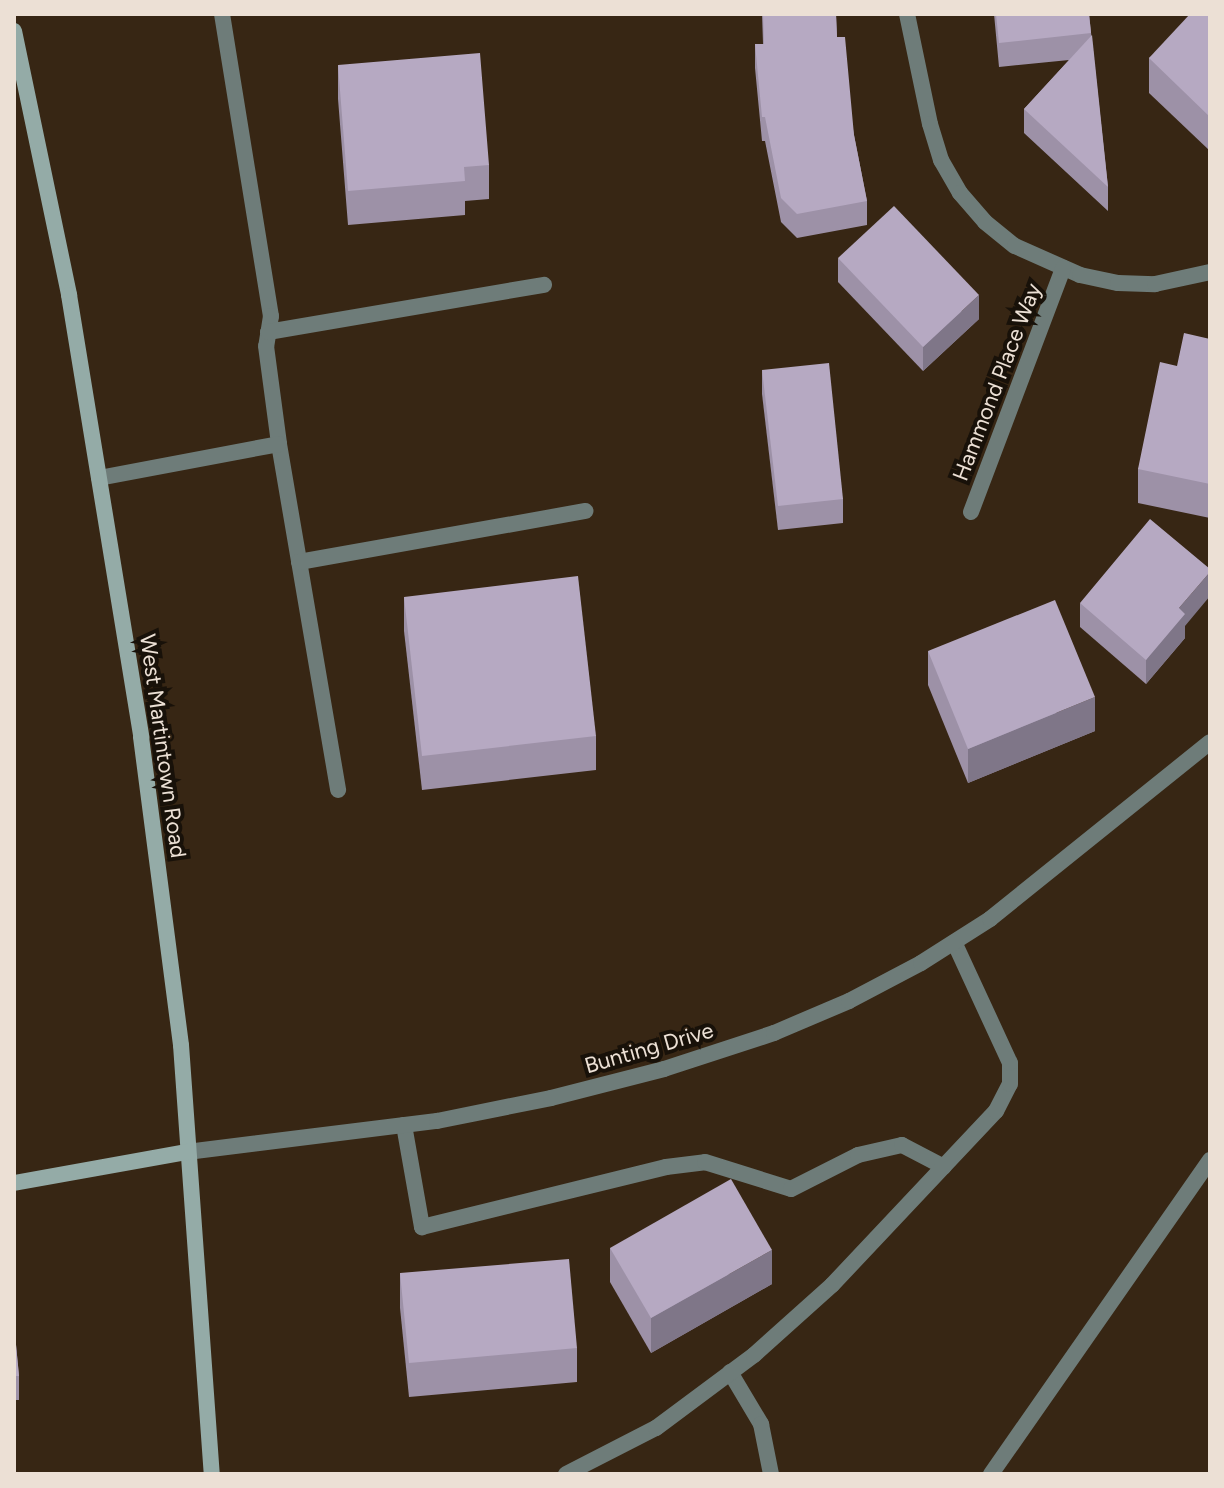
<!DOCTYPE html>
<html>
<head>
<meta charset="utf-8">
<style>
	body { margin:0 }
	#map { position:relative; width:1224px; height:1488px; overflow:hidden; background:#372614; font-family:Figtree,sans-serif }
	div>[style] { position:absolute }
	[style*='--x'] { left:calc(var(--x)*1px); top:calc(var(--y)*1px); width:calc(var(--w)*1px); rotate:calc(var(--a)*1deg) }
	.lane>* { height:16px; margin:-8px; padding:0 8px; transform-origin:8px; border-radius:8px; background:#6e7c79 }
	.street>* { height:16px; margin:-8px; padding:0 8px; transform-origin:8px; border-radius:8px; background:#6e7c79 }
	.secondary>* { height:16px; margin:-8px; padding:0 8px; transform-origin:8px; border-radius:8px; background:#94aba7 }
	.wall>* { inset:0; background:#9d91a7 }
	.shaded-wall>* { inset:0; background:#7f7688 }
	.building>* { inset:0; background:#b6a9c2 }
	span { translate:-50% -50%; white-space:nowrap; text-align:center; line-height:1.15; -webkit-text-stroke:8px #181109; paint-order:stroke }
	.street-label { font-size:22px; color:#ece0d5 }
	.frame { position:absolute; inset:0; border:16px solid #ece0d5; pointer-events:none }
</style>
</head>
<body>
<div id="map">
	<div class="lane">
		<div style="--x:222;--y:14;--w:306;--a:80.8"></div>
		<div style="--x:271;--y:316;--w:30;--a:99"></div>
		<div style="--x:266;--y:346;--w:99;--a:82.4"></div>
		<div style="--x:279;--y:444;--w:351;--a:80.3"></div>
		<div style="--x:268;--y:332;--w:280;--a:-9.7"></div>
		<div style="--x:99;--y:478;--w:183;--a:-10.7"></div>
		<div style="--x:299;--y:562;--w:291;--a:-10.1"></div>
		<div style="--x:404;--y:1125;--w:104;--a:80"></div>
		<div style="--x:422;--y:1227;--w:251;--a:-13.8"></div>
		<div style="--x:666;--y:1167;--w:39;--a:-7"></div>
		<div style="--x:705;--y:1162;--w:90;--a:17.4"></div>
		<div style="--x:791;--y:1189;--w:75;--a:-26.9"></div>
		<div style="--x:858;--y:1155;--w:45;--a:-12.8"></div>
		<div style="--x:902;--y:1145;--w:47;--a:27.6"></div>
		<div style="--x:730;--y:1372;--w:61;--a:59.2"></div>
		<div style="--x:761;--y:1424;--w:51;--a:78.7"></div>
		<div style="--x:566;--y:1474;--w:101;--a:-27.1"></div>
		<div style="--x:656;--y:1428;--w:122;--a:-36.7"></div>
		<div style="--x:754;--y:1355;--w:105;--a:-41.9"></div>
		<div style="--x:832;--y:1285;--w:239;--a:-46.7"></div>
		<div style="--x:996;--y:1111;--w:30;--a:-63"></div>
		<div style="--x:1010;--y:1084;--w:21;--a:-90"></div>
		<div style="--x:1010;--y:1063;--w:133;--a:-114.8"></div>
		<div style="--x:991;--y:1474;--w:383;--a:-55.1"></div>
	</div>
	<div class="street">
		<div style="--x:907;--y:14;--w:112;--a:78.2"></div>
		<div style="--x:930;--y:124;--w:38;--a:73"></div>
		<div style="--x:941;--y:160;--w:38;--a:60"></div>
		<div style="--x:960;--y:193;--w:38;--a:49"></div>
		<div style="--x:985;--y:222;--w:38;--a:39"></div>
		<div style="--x:1015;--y:246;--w:71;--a:24"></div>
		<div style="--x:1080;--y:275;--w:39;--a:12"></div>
		<div style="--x:1118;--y:283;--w:37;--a:2"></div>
		<div style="--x:1155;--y:284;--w:56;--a:-12.3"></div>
		<div style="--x:971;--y:512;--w:261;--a:-69.3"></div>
		<div style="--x:187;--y:1152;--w:252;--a:-7.1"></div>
		<div style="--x:437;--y:1121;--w:116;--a:-11.4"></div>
		<div style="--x:551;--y:1098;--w:117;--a:-14.4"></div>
		<div style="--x:664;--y:1069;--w:116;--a:-18.1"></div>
		<div style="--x:774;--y:1033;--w:82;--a:-23.1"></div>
		<div style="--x:849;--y:1001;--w:81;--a:-27.8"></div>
		<div style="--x:921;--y:963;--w:82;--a:-32.5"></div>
		<div style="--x:990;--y:919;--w:282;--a:-38.8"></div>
	</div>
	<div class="secondary">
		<div style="--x:14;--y:31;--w:270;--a:78.2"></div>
		<div style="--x:69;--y:295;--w:448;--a:80.7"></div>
		<div style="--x:141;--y:737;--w:311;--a:82.6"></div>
		<div style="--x:181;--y:1045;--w:430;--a:85.9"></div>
		<div style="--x:14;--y:1183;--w:176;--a:-10.2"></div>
	</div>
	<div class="wall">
		<div style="clip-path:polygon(762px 14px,836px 14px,837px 37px,854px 135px,867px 201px,867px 225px,797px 238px,781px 222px,765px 141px,762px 141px,755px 68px,755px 44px,763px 44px)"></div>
		<div style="clip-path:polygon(994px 14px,1089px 14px,1108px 187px,1108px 211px,1024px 133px,1024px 109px,1069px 60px,999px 67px)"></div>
		<div style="clip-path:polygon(1210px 14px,1210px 151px,1149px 93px,1149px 58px)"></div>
		<div style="clip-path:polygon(338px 65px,489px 165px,489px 199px,465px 201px,465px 215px,348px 225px,338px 99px)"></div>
		<div style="clip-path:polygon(838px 258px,979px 319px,923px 371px,838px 282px)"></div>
		<div style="clip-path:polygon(1210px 339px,1210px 518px,1138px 503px,1138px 469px)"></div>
		<div style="clip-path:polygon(762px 370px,843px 499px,843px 523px,778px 530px,762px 394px)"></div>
		<div style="clip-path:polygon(404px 597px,596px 736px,596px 770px,422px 790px,404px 631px)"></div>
		<div style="clip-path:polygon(1080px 603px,1185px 626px,1185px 638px,1146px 684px,1080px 627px)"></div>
		<div style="clip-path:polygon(928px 651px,1095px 731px,968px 783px,928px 685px)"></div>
		<div style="clip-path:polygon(610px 1248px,772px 1284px,651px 1353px,610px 1282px)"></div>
		<div style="clip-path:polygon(400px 1273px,577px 1348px,577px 1382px,409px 1397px,400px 1308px)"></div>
		<div style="clip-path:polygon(14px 1324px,19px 1376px,19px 1400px,14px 1400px)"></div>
	</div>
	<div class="shaded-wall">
		<div style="clip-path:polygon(979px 295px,979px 319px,923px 371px,923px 347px)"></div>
		<div style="clip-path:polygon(1210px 572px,1210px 596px,1185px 626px,1185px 638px,1146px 684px,1146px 660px,1179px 608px)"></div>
		<div style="clip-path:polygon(1095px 697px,1095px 731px,968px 783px,968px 749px)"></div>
		<div style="clip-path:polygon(772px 1250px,772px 1284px,651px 1353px,651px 1318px)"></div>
	</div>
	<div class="building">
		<div style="clip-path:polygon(763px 14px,836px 14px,837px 37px,845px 37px,854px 135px,867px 201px,797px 214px,781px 198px,765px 117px,762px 117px,755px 44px,764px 44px)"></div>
		<div style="clip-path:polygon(996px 14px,1089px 14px,1091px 33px,999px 43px)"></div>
		<div style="clip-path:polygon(1190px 14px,1210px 14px,1210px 117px,1149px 58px)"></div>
		<div style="clip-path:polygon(1092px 35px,1108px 187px,1024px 109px)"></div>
		<div style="clip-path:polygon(480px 53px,489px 165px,464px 167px,465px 181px,348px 191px,338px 65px)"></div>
		<div style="clip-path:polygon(894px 206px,979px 295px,923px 347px,838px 258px)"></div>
		<div style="clip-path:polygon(1184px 333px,1210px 339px,1210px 484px,1138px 469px,1160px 362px,1177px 366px)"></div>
		<div style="clip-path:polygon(829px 363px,843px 499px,778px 506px,762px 370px)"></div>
		<div style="clip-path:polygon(1150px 519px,1210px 569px,1210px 572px,1179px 608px,1185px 614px,1146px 660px,1080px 603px)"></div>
		<div style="clip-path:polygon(578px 576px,596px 736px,422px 756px,404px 597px)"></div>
		<div style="clip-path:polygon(1055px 600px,1095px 697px,968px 749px,928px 651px)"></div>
		<div style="clip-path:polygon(731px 1179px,772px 1250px,651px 1318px,610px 1248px)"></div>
		<div style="clip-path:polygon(569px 1259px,577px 1348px,409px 1363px,400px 1273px)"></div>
		<div style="clip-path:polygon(14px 1324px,19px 1376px,14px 1376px)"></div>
	</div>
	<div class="street-label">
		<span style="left:997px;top:382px;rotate:-69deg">Hammond Place Way</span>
		<span style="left:163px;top:746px;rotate:82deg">West Martintown Road</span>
		<span style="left:649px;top:1048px;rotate:-16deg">Bunting Drive</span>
	</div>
	<div class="frame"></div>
</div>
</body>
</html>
